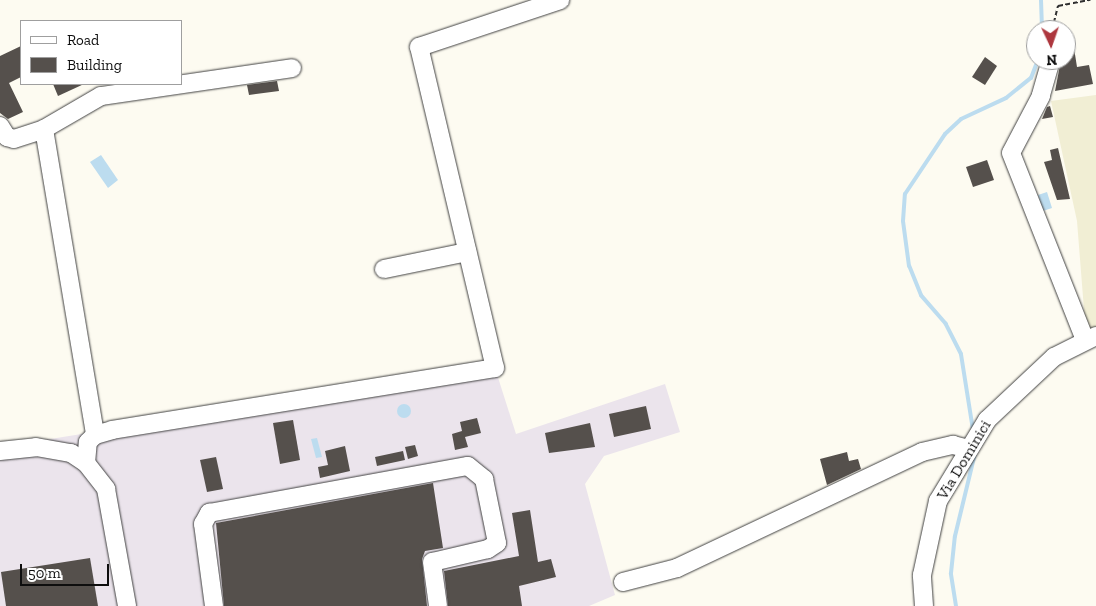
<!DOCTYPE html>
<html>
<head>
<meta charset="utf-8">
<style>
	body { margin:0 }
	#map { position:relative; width:1096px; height:606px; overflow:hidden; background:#fdfbf1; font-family:"Zilla Slab",serif }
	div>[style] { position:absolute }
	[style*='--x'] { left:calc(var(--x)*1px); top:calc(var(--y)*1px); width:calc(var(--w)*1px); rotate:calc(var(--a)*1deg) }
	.industrial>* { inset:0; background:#ebe4ec }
	.farmland>* { inset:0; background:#f1eed4 }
	.water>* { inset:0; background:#bcdcef }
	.round { border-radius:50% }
	.stream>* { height:4px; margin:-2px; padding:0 2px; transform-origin:2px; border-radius:2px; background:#bcdcef }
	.building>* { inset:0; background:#55504c }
	.path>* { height:2px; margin-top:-1px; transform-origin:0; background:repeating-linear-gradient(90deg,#303030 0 5px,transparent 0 7.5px) }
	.roads { filter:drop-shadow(0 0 1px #414141) drop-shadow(0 0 1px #414141) }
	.minor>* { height:18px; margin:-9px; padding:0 9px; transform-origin:9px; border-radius:9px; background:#fff }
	span { translate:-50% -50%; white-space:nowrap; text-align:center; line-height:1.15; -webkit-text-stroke:5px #fff; paint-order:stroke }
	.street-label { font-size:16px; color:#0e0e0e }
	.legend { position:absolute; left:20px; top:20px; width:162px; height:65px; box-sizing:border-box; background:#fff; border:1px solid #9f9f9f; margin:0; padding:6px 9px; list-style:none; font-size:15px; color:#0e0e0e }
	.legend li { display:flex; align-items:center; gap:10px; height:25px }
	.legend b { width:25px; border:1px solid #9f9f9f }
	.north { position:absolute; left:1026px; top:20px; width:50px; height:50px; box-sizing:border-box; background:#fff; border:1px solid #9f9f9f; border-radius:50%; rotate:177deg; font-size:14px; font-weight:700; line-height:20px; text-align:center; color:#0e0e0e }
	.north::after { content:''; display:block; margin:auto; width:18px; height:22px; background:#ad373e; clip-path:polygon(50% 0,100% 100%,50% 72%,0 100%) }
	.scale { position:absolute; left:20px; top:564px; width:89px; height:22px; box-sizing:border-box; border:2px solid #0e0e0e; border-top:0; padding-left:6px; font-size:15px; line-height:18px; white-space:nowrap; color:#0e0e0e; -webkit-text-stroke:4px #fff; paint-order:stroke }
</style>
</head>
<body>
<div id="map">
	<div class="industrial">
		<div style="clip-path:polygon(495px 368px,516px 434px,665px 384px,680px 432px,604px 456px,585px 484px,615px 595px,589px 606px,0 606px,0 447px)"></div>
	</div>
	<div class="farmland">
		<div style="clip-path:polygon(1096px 95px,1096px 332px,1086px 335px,1077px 221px,1051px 101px)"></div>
	</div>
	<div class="water">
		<div style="clip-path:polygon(101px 155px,118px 180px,108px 188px,90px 162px)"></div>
		<div style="clip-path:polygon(1047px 192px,1052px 208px,1043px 211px,1038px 195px)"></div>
		<div class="round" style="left:397px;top:404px;width:14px;height:14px"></div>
		<div style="clip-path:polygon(317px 438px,322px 457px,316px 458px,311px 439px)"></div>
	</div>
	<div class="stream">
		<div style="--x:1041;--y:0;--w:30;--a:88"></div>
		<div style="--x:973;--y:430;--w:77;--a:-99"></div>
		<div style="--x:961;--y:354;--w:34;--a:-117"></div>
		<div style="--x:946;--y:324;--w:38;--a:-131"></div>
		<div style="--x:921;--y:295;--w:31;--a:-112"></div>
		<div style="--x:909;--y:266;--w:45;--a:-97.6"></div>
		<div style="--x:903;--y:221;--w:27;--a:-86"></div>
		<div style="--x:905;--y:194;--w:72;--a:-56.3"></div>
		<div style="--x:945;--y:134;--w:22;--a:-43"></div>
		<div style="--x:961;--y:119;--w:50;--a:-25"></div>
		<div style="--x:1006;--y:98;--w:32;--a:-39"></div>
		<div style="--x:1031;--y:78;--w:19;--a:-69"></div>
		<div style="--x:956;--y:606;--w:33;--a:-99"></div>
		<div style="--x:951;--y:573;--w:37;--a:-84"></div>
		<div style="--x:955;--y:536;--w:89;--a:-76.4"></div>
	</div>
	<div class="building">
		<div style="clip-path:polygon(21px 46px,21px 77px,9px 83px,23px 112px,8px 119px,0 113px,0 56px)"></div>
		<div style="clip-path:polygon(1074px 48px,1077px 67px,1089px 65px,1093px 84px,1055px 91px,1061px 60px,1066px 60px,1066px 50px)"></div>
		<div style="clip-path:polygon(985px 57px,997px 66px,985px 85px,972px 77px)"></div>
		<div style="clip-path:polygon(277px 81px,279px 91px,249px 95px,247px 85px)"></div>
		<div style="clip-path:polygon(53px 84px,84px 84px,58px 96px)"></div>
		<div style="clip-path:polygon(1050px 106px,1053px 117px,1042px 119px,1047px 107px)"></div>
		<div style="clip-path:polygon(1058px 148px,1070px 199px,1057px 200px,1044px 162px,1052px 160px,1050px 150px)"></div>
		<div style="clip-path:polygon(987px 160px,994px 180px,973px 187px,966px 167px)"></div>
		<div style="clip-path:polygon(646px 406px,651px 429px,614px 437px,609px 414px)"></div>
		<div style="clip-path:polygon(477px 418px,481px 433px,465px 437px,468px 447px,455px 450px,452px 434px,462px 431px,460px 422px)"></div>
		<div style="clip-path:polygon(293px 420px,300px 460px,280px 464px,273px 423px)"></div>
		<div style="clip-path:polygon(590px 423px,595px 447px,549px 453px,545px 433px)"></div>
		<div style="clip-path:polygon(415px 445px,418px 456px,408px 459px,405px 447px)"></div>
		<div style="clip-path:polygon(345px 446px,350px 471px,320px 478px,318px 467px,328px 465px,325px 451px)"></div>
		<div style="clip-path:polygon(403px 451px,405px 460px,377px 466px,375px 457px)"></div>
		<div style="clip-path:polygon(847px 452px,849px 461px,858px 459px,861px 469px,827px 485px,820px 459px)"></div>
		<div style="clip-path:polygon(216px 457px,223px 489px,207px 492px,200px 460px)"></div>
		<div style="clip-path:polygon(433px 483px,443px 548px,425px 551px,422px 559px,427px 606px,224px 606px,216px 523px)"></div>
		<div style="clip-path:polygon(530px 510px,538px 562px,551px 559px,556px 577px,519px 586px,522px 606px,448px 606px,444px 571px,519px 556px,512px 513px)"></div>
		<div style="clip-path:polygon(90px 558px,98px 606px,6px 606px,1px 572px)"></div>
	</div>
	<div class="path">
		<div style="--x:1052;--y:30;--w:25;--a:-76"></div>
		<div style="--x:1058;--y:6;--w:33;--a:-11"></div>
	</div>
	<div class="roads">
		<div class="minor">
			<div style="--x:1051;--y:60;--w:37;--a:106"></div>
			<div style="--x:1041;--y:96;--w:64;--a:117.8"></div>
			<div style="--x:1011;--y:153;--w:201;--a:68.4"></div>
			<div style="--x:0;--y:126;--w:13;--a:58"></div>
			<div style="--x:7;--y:137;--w:7;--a:16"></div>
			<div style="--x:14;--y:139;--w:32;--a:-18"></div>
			<div style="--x:44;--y:129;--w:66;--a:-30.1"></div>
			<div style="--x:101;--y:96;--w:193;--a:-8.3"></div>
			<div style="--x:44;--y:129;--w:310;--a:80.5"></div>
			<div style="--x:384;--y:269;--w:85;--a:-11.6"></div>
			<div style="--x:0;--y:451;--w:36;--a:-6"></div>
			<div style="--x:36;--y:447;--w:36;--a:10"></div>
			<div style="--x:71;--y:453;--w:18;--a:34"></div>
			<div style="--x:86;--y:463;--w:33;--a:52"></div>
			<div style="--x:106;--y:489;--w:119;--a:79.8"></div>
			<div style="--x:86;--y:463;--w:21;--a:-85"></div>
			<div style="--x:88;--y:442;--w:10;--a:-45"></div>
			<div style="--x:95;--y:435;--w:18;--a:-16"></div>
			<div style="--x:112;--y:430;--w:388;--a:-9.2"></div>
			<div style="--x:495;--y:368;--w:330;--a:-103.3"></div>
			<div style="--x:419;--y:47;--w:149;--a:-18.4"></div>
			<div style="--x:623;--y:582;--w:56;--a:-14.5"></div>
			<div style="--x:677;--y:568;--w:271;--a:-25.3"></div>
			<div style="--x:922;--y:452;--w:32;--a:-13"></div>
			<div style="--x:953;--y:445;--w:16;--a:14"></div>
			<div style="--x:214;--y:606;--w:83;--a:-97.6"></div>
			<div style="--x:203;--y:524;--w:13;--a:-61"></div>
			<div style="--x:209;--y:513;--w:263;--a:-10.3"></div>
			<div style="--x:468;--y:466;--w:21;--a:39"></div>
			<div style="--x:484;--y:479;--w:65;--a:78.5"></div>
			<div style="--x:497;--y:543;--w:11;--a:146"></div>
			<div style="--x:488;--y:549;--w:57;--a:166.9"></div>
			<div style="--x:432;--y:562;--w:44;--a:82.2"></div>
			<div style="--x:924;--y:606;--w:31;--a:-94"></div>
			<div style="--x:922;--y:575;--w:76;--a:-77.8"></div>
			<div style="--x:938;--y:501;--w:95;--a:-58.8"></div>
			<div style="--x:987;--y:420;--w:92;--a:-43.2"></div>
			<div style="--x:1054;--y:357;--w:47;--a:-26.6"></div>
		</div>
	</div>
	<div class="street-label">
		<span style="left:964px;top:460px;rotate:-59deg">Via Dominici</span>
	</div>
	<ul class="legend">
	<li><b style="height:6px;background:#fff"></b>Road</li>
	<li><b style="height:14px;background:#55504c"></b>Building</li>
	</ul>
	<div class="north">N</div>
	<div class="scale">50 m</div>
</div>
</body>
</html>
